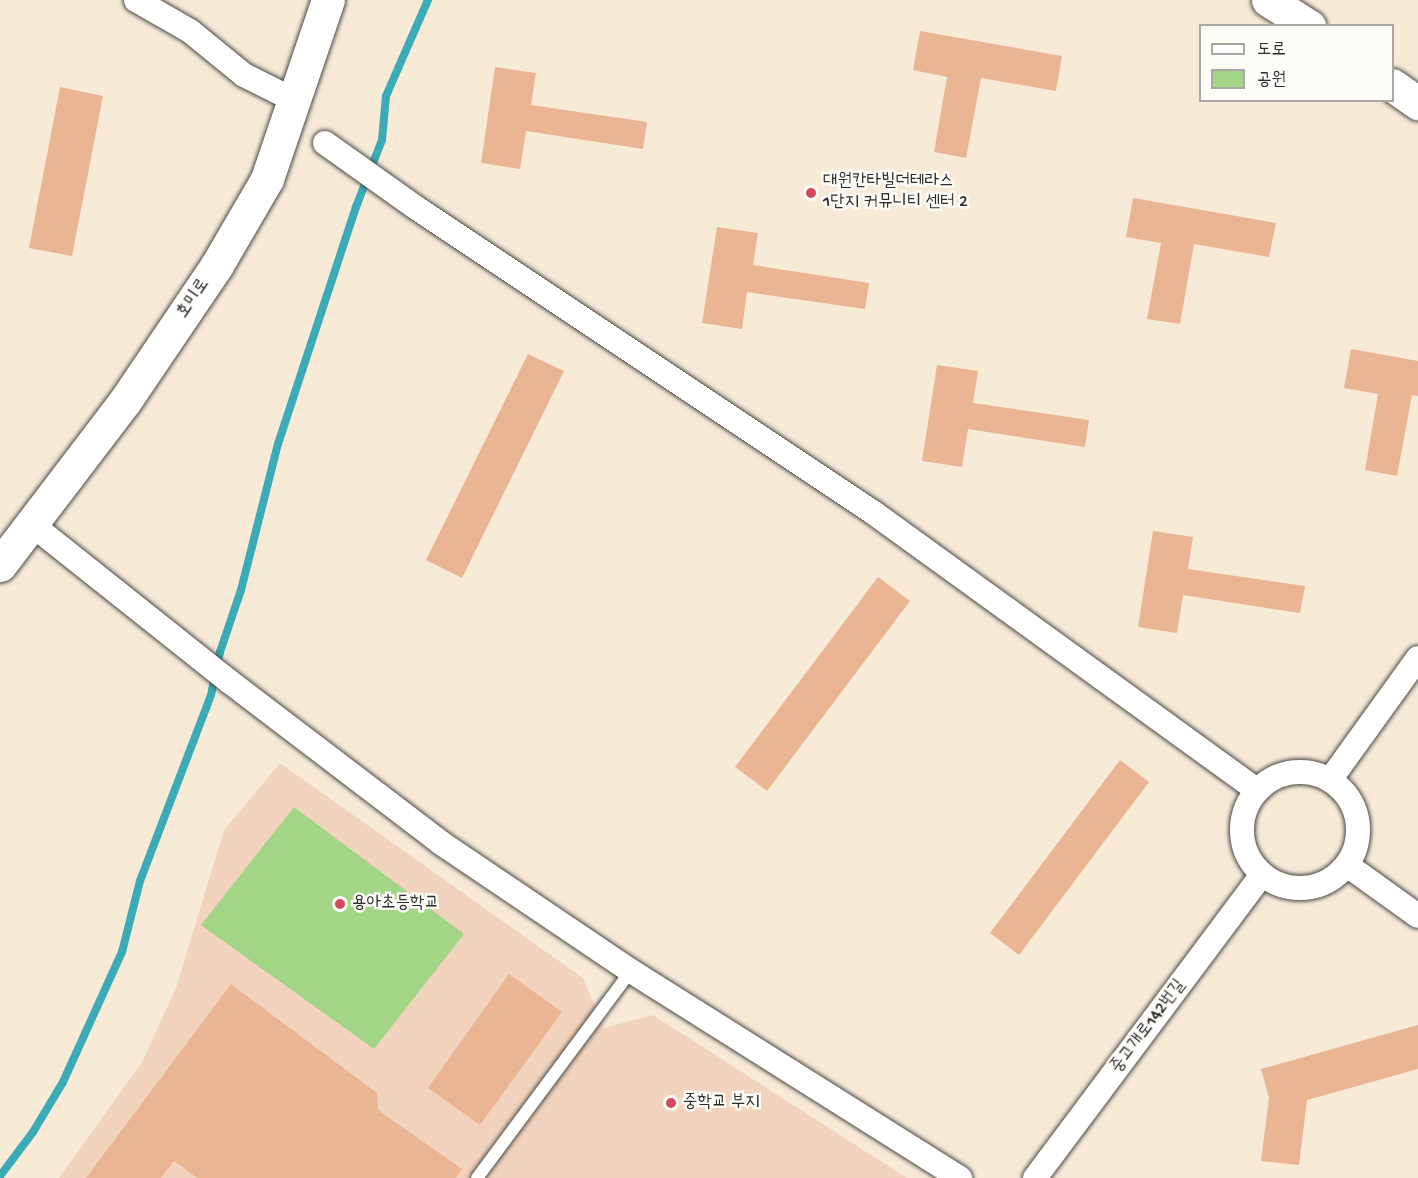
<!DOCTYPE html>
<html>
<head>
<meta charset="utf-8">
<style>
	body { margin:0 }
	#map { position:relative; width:1418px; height:1178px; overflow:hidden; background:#f7ebd8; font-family:"Gochi Hand","Poor Story",sans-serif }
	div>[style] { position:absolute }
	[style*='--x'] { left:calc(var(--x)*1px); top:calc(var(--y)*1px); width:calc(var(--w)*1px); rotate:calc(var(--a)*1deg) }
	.built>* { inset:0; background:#f2d4be }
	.green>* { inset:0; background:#a2d585 }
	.stream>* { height:8px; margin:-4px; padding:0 4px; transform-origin:4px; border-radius:4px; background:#3aabb7 }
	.building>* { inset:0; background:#eab593 }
	.roads { filter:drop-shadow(0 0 2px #4a4845) drop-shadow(0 0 2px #4a4845) }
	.lane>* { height:12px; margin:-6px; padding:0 6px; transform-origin:6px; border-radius:6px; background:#fff }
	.street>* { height:24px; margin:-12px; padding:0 12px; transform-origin:12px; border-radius:12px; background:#fff }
	.street>.ring { margin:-12px; padding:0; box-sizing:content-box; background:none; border:24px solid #fff; border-radius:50% }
	.secondary>* { height:33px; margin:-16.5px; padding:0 16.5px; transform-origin:16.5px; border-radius:16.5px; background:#fff }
	.dots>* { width:16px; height:16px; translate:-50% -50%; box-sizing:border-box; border:3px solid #fdfcf7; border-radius:50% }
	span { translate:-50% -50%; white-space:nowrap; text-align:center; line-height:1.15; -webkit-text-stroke:5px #fdfcf7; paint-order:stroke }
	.poi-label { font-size:18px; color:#2b2b2b }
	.left { translate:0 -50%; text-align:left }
	.street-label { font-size:18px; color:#2b2b2b }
	.legend { position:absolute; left:1199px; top:24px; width:195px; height:78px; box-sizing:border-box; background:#fdfcf7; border:2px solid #a9a8a5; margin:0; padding:8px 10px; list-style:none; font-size:18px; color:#2b2b2b }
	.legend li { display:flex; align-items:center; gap:12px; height:30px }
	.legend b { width:30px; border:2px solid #a9a8a5 }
</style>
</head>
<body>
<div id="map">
	<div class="built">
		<div style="clip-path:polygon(280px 763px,583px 978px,604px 1028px,653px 1015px,907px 1178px,59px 1178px,142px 1062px,176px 988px,224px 830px)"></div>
	</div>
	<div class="green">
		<div style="clip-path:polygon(294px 807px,464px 934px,374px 1049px,201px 925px)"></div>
	</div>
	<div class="stream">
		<div style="--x:0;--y:1176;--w:55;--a:-53.1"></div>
		<div style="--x:33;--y:1132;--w:58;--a:-59"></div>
		<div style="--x:63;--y:1082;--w:143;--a:-65.6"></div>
		<div style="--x:122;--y:952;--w:73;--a:-75.8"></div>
		<div style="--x:140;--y:881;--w:199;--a:-69.1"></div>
		<div style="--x:211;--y:695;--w:44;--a:-78.2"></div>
		<div style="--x:220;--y:652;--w:65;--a:-71.3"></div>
		<div style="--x:241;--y:590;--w:151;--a:-75.8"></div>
		<div style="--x:278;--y:444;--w:250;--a:-71.8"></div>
		<div style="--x:356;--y:207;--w:72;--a:-68.8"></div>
		<div style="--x:382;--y:140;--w:44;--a:-84.8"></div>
		<div style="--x:386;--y:96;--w:105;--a:-66.4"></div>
	</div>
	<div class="building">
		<div style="clip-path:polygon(920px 31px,1062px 56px,1056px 91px,981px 78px,966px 158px,934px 152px,947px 77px,913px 70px)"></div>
		<div style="clip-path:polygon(495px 67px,536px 73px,531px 105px,647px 122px,643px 149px,526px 131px,520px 169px,481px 163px)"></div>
		<div style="clip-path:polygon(60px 87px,103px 96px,72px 256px,29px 248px)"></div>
		<div style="clip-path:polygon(1133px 198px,1276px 223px,1269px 257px,1194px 244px,1180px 324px,1147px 319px,1161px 243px,1126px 237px)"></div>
		<div style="clip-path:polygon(717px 227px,758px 233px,753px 265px,869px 283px,865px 309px,747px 292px,742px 329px,702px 323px)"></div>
		<div style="clip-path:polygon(1351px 349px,1418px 361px,1418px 396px,1412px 395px,1397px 476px,1365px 470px,1378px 394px,1344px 388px)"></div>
		<div style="clip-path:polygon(528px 354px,564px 371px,462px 578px,426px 560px)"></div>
		<div style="clip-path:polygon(937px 365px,978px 371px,973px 403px,1089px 420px,1085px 447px,968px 429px,962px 467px,922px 461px)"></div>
		<div style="clip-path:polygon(1153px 531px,1193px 537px,1188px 569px,1305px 586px,1300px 613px,1183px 595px,1177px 633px,1138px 627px)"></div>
		<div style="clip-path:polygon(878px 577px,910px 601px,767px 791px,735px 767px)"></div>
		<div style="clip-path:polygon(1120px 760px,1149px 782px,1019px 955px,990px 933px)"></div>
		<div style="clip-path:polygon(509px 974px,562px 1012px,480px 1125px,428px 1088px)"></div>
		<div style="clip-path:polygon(231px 984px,377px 1093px,378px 1110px,462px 1169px,456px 1178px,197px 1178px,174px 1161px,161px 1178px,86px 1178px)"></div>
		<div style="clip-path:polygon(1418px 1025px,1418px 1069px,1307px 1100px,1299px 1165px,1261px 1161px,1269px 1098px,1261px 1069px)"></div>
	</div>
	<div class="roads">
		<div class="lane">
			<div style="--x:477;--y:1178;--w:258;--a:-53.4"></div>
		</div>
		<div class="street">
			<div style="--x:136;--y:0;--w:62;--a:29.9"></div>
			<div style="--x:190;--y:31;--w:70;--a:39.2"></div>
			<div style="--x:244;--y:75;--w:54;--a:26.6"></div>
			<div style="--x:325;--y:143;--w:110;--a:35.4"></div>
			<div style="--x:415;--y:207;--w:552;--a:33.69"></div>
			<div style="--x:874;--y:513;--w:473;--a:35.9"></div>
			<div style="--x:30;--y:523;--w:256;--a:38.5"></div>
			<div style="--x:230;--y:682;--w:265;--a:37.3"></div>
			<div style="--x:441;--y:843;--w:229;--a:34"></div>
			<div style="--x:631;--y:971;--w:389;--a:32.2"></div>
			<div class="ring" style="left:1242px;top:772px;width:92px;height:92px"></div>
			<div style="--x:1330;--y:780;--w:150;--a:-54.2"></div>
			<div style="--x:1347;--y:865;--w:87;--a:35.7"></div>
			<div style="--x:1035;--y:1178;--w:379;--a:-53.2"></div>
		</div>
		<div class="secondary">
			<div style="--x:1268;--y:0;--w:49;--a:32.4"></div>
			<div style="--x:1392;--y:85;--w:32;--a:35"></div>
			<div style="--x:0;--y:565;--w:206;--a:-52.7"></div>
			<div style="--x:125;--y:401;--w:164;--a:-55.9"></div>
			<div style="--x:217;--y:265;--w:99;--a:-59.8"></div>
			<div style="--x:267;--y:179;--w:189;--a:-71.2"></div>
		</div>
	</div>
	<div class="dots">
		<div style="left:811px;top:193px;background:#d1495b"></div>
		<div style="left:340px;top:904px;background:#d1495b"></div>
		<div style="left:671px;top:1103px;background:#d1495b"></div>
	</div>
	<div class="poi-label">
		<span class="left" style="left:823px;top:193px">대원칸타빌더테라스<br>1단지 커뮤니티 센터 2</span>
		<span class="left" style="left:352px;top:904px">용아초등학교</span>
		<span class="left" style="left:683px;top:1103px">중학교 부지</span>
	</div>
	<div class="street-label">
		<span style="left:194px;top:299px;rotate:-56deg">호미로</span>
		<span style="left:1149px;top:1027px;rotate:-53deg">중고개로142번길</span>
	</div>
	<ul class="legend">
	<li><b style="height:8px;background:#fff"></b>도로</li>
	<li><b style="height:16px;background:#a2d585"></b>공원</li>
	</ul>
</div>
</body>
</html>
